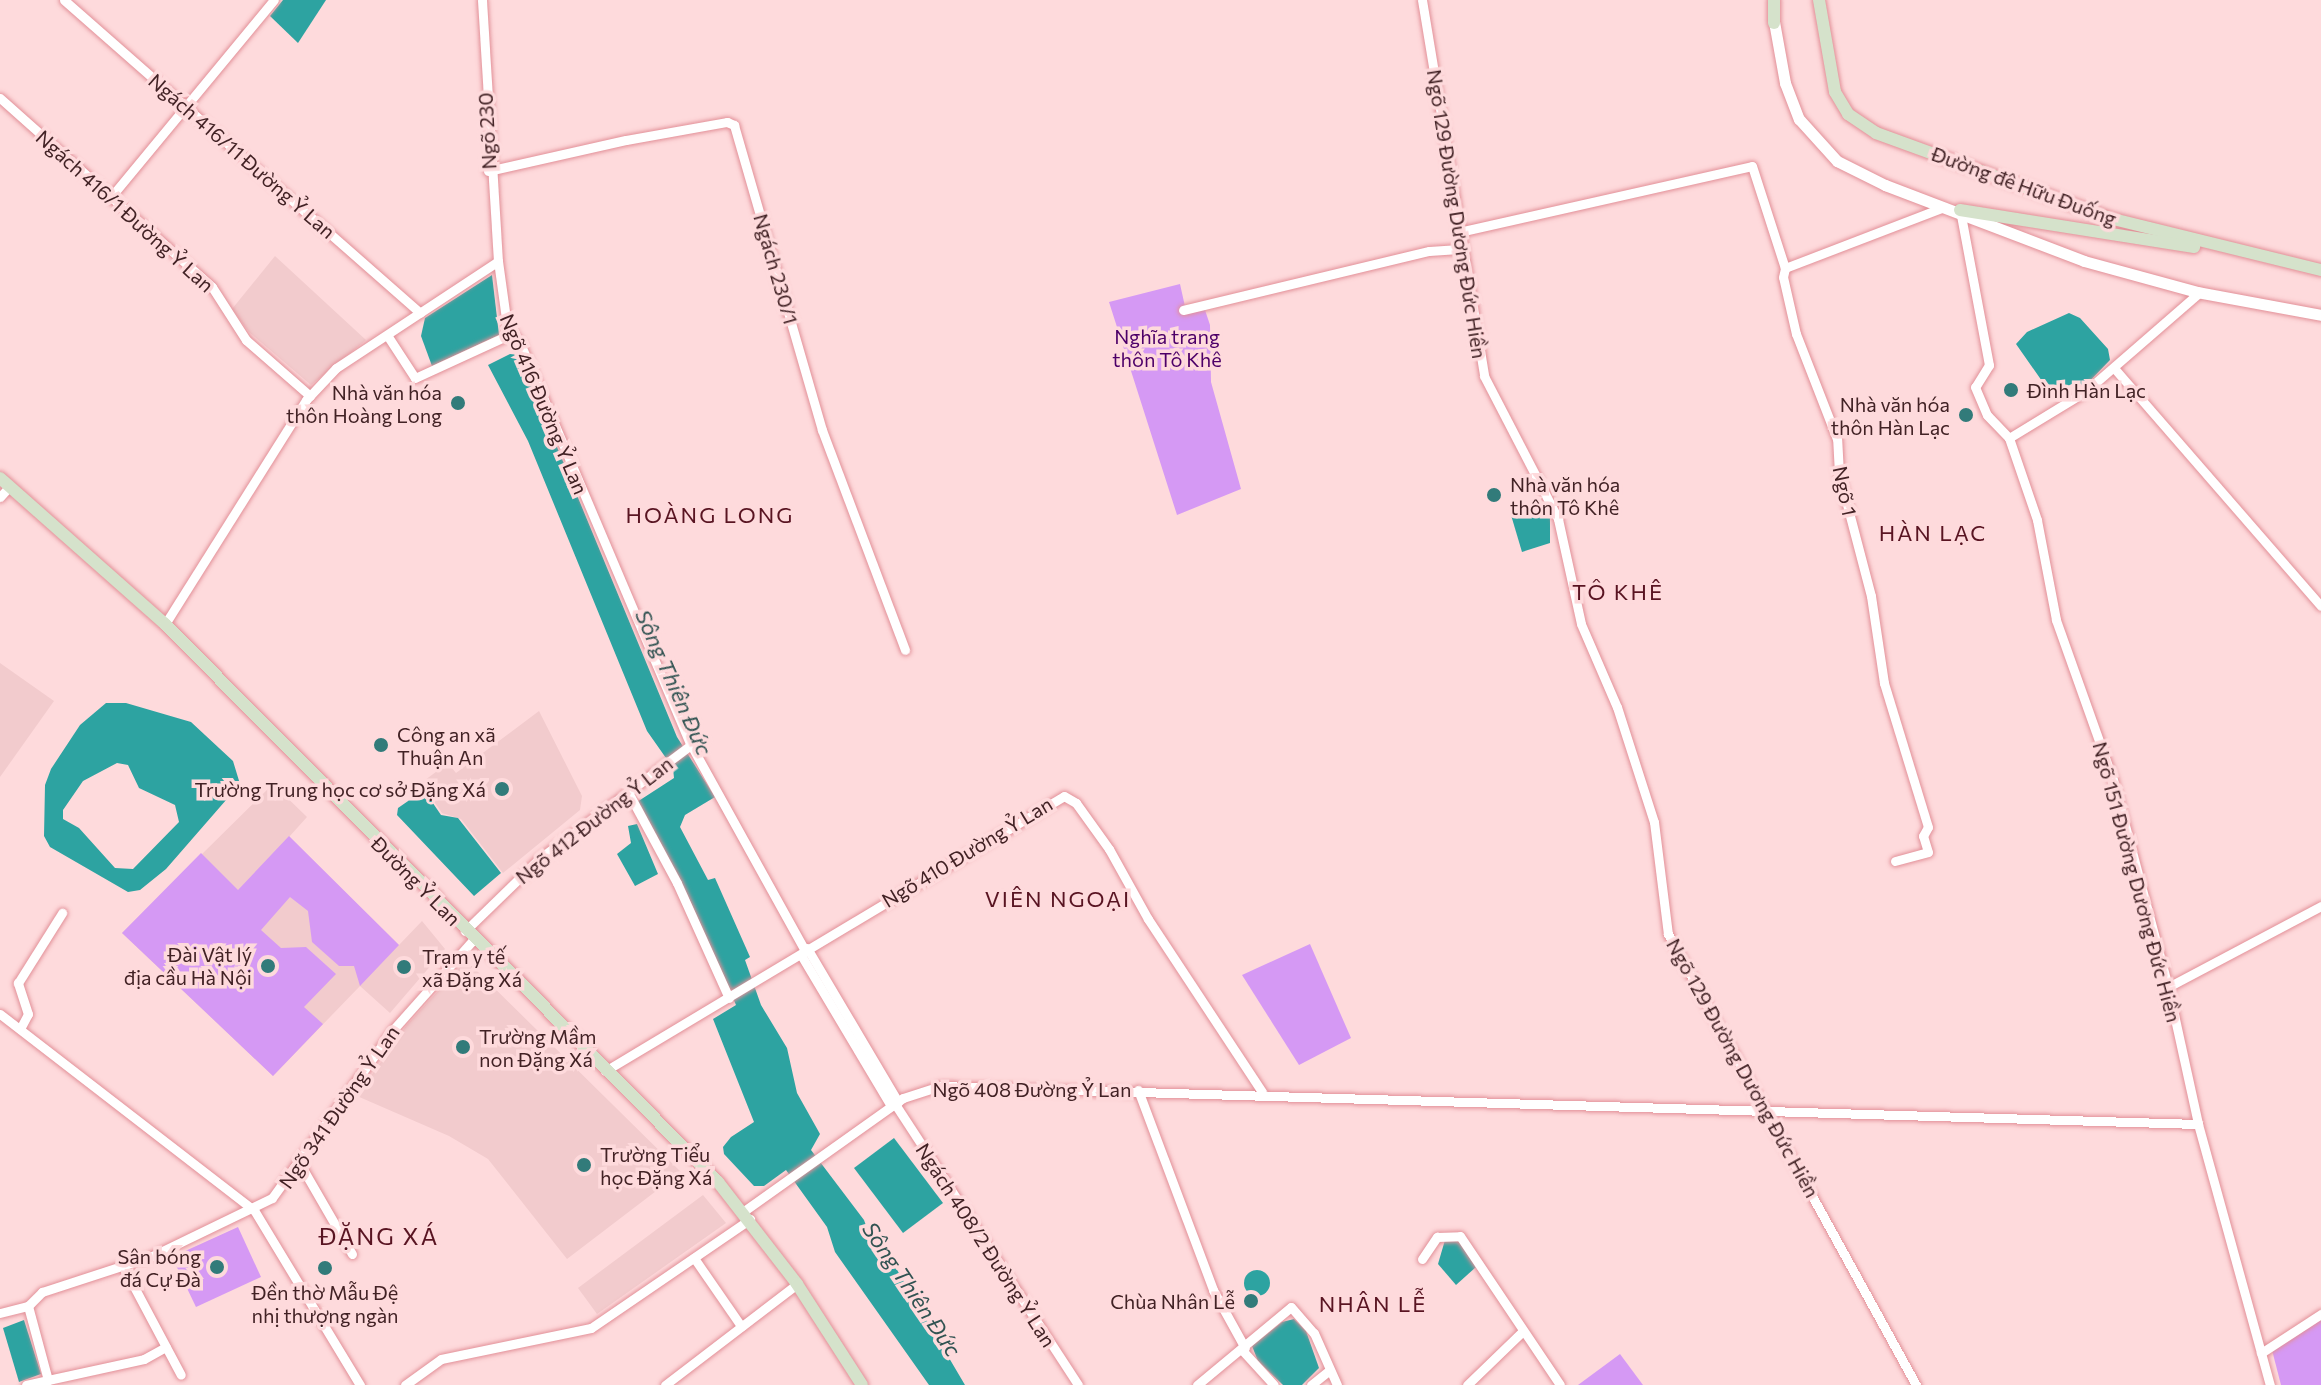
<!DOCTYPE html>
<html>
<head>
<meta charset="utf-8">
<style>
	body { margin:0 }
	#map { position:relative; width:2321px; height:1385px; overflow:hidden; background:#fedadc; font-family:Commissioner,sans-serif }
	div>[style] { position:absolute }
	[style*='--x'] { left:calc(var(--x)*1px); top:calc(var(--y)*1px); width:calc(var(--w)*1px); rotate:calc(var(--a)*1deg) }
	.built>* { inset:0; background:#f2cbcd }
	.green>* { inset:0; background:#d599f4 }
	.water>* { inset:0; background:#2da3a1 }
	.round { border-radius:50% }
	.roads { filter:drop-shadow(0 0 2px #e29098) drop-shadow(0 0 2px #e29098) }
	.minor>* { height:9px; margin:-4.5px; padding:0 4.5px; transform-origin:4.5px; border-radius:4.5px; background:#fff }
	.tertiary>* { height:11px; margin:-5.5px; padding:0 5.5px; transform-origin:5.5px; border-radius:5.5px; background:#fff }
	.secondary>* { height:12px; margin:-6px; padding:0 6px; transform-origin:6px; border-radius:6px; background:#d5e2cb }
	.dots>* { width:22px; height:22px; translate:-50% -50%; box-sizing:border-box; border:4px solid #fedadc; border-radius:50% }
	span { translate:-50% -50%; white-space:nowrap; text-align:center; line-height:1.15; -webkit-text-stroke:7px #fedadc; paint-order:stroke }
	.street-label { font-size:20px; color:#422225 }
	.park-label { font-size:20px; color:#4d0068 }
	.poi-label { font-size:20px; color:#422225 }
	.left { translate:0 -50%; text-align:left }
	.right { translate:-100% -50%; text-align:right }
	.neighbourhood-label { font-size:22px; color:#591422; letter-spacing:2px }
	.water-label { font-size:22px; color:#315352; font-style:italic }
	.quarter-label { font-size:24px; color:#591422; letter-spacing:2px }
</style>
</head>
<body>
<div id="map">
	<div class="built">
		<div style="clip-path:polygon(275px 256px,366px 340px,311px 385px,249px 332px,232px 309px)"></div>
		<div style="clip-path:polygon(0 663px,54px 701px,0 777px)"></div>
		<div style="clip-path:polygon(539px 711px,582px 796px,580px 810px,503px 873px,461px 819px,442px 813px,421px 783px,448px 763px,456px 773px)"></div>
		<div style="clip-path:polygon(273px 784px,307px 817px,289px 837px,399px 945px,422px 921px,445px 949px,390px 1013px,360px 986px,273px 1076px,122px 933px)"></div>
		<div style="clip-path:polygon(472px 966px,681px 1172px,567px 1259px,488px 1159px,449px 1136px,357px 1096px,406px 1026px,460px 967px)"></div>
		<div style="clip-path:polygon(703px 1195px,726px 1223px,597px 1314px,578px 1288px)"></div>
	</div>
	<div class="green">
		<div style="clip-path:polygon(1180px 284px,1186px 311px,1204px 307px,1210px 325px,1211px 382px,1241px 489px,1177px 515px,1109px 302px)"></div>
		<div style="clip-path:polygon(289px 836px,399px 945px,360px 986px,354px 966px,339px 966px,312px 942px,308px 911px,290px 897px,261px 930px,281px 948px,306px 947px,336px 974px,304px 1007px,323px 1024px,273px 1076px,122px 933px,201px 853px,238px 890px)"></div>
		<div style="clip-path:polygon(1310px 944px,1351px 1038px,1299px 1065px,1242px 975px)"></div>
		<div style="clip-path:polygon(238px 1227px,261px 1277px,196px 1307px,172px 1257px)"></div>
		<div style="clip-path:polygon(2321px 1319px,2321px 1385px,2281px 1385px,2272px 1350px)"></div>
		<div style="clip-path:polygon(1620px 1354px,1643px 1385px,1578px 1385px)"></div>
	</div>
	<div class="water">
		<div style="clip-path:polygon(283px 0,326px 0,298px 43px,270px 16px)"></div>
		<div style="clip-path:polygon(492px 275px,499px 335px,432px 366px,421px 336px,425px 318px)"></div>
		<div style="clip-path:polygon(2069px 313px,2080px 318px,2108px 349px,2110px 360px,2084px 387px,2078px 381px,2051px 394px,2016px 344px,2027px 332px)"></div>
		<div style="clip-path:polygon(510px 354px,519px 355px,677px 737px,715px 797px,685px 815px,680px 827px,708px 880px,715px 878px,750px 957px,745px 960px,761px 1005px,787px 1048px,797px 1093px,820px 1134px,811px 1150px,864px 1220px,872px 1242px,893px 1263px,965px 1385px,929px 1385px,835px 1252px,827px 1227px,786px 1170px,764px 1186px,754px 1186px,724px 1154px,723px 1147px,731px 1137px,754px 1122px,713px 1019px,736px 1005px,687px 894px,637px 802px,674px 778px,673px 768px,647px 731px,528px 441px,488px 365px)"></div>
		<div style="clip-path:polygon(1539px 503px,1550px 517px,1550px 543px,1522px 552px,1511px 515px)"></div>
		<div style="clip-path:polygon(evenodd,106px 703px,126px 703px,191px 722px,233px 761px,240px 784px,166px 869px,140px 890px,128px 892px,50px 847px,44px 836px,45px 785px,51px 769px,80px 725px,106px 703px,117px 763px,128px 765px,139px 788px,175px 805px,179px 822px,133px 869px,115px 868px,79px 828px,63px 819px,63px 810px,83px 781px,117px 763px)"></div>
		<div style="clip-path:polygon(424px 790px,441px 815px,458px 818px,501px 873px,474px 896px,397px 815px,398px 808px)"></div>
		<div style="clip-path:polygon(637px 824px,658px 874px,635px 886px,617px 854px,631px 843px,628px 826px)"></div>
		<div style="clip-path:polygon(894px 1138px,943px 1203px,903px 1233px,854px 1168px)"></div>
		<div style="clip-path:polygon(1445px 1240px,1459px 1240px,1476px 1267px,1456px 1285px,1438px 1264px)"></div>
		<div class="round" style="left:1244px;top:1270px;width:26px;height:26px"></div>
		<div style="clip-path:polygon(1294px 1319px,1306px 1331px,1319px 1368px,1302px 1385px,1283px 1385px,1258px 1361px,1252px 1346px,1282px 1322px)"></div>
		<div style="clip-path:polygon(24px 1320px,41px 1374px,19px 1382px,3px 1328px)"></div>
	</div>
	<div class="roads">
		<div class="minor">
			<div style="--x:64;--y:0;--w:474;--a:41.3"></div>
			<div style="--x:482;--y:0;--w:261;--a:86.5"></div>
			<div style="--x:1422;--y:0;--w:381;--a:80.6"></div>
			<div style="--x:1484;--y:376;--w:161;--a:62.6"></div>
			<div style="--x:1558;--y:519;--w:107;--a:77.6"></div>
			<div style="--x:1581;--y:624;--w:90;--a:66.6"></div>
			<div style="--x:1617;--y:707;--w:121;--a:72.2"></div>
			<div style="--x:1654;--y:822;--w:113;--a:82.9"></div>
			<div style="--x:1668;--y:934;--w:515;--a:61.19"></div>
			<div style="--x:0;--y:98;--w:284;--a:41.7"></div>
			<div style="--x:212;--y:287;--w:63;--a:57.3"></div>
			<div style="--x:246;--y:340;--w:85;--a:41.2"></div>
			<div style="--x:488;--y:171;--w:141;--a:-12.7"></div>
			<div style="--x:626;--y:140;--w:103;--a:-10.1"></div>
			<div style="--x:727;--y:122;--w:8;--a:23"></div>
			<div style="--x:734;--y:125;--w:317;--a:73.9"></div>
			<div style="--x:822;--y:430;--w:235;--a:69.3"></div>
			<div style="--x:110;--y:198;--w:257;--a:-50.4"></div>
			<div style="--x:1960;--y:210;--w:158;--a:79.4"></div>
			<div style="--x:1989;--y:365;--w:26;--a:122"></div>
			<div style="--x:1975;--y:387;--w:30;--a:67"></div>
			<div style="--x:1987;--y:415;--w:32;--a:46"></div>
			<div style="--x:2009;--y:438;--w:87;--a:71.1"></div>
			<div style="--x:2037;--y:520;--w:102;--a:79.2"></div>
			<div style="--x:2056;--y:620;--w:170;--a:70.4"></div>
			<div style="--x:2113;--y:780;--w:214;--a:75.1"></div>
			<div style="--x:2168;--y:987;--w:140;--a:77.6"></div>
			<div style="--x:2198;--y:1124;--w:271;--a:74.6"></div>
			<div style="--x:1459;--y:232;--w:300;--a:-12.7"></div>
			<div style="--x:1752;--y:166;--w:107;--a:72.1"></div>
			<div style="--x:1183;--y:310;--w:253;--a:-13.5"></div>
			<div style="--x:1429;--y:251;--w:30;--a:-4"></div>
			<div style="--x:387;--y:335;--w:51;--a:56.9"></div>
			<div style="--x:415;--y:378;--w:108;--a:-24.7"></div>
			<div style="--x:2114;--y:368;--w:315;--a:49"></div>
			<div style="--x:2009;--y:438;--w:90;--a:-31.4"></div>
			<div style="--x:2086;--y:391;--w:151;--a:-41"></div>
			<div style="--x:0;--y:497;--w:15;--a:-48"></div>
			<div style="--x:165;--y:624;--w:265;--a:-57.8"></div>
			<div style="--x:306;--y:400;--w:44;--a:-46.8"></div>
			<div style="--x:336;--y:368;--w:194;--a:-33.4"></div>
			<div style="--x:498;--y:261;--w:66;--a:82.1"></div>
			<div style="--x:507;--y:326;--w:21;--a:53"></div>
			<div style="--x:520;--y:343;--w:437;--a:67"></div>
			<div style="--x:691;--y:745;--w:235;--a:61"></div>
			<div style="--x:628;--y:792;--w:103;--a:61.7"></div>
			<div style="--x:677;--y:883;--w:126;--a:65.7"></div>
			<div style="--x:1895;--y:861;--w:34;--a:-15"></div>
			<div style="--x:1928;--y:852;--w:17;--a:-107"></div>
			<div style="--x:1923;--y:836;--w:10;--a:-61"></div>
			<div style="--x:1928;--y:827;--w:151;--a:-107"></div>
			<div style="--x:1884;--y:683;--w:88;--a:-98.5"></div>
			<div style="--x:1871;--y:596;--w:126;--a:-104.7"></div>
			<div style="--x:1839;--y:474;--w:35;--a:-93"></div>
			<div style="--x:1837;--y:439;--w:113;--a:-111.3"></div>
			<div style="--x:1796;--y:334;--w:58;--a:-102.8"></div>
			<div style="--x:1783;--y:277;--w:9;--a:-77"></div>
			<div style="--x:1785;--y:268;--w:170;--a:-21"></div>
			<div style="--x:465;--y:931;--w:103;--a:-44.2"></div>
			<div style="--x:539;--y:859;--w:190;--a:-36.9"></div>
			<div style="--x:807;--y:948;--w:179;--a:59.4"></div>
			<div style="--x:801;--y:955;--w:176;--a:59.2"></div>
			<div style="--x:2168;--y:987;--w:173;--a:-27.9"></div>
			<div style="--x:0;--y:1014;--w:321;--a:37.7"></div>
			<div style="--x:254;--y:1210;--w:205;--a:58.8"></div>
			<div style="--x:20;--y:1029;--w:17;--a:-62"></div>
			<div style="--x:28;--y:1014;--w:33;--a:-108"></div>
			<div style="--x:18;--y:983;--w:83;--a:-57.8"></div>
			<div style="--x:605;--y:1071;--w:535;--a:-30.93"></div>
			<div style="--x:1064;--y:796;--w:14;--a:30"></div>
			<div style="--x:1076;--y:803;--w:57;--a:54.3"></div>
			<div style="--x:1109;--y:849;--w:80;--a:60.9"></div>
			<div style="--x:1148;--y:919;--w:207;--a:56.6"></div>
			<div style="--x:1138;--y:1090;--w:214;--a:69.4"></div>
			<div style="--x:1213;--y:1290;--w:66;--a:61.1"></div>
			<div style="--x:895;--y:1104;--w:335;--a:56.9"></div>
			<div style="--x:300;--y:1164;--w:104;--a:60"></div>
			<div style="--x:744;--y:1211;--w:195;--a:-35.4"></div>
			<div style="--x:903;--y:1098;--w:39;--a:-18"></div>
			<div style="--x:940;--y:1086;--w:1259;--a:1.73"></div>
			<div style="--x:694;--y:1258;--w:83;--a:55.3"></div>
			<div style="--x:1422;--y:1259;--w:27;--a:-56"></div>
			<div style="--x:1437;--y:1237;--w:23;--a:-2"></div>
			<div style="--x:1460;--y:1236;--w:179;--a:56.1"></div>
			<div style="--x:123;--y:1266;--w:123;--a:62"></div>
			<div style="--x:28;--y:1306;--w:77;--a:74.9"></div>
			<div style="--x:48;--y:1380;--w:98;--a:-12.3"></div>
			<div style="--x:144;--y:1359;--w:25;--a:-29"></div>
			<div style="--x:0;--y:1313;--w:29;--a:-14"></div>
			<div style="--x:28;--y:1306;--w:20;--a:-45"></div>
			<div style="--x:42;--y:1292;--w:116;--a:-18.1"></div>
			<div style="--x:152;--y:1256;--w:133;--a:-25.8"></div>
			<div style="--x:272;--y:1198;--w:206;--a:-54.3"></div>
			<div style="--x:392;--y:1031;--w:122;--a:-48.3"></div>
			<div style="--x:1242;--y:1350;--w:47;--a:47.6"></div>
			<div style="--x:2261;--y:1353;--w:72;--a:-33"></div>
			<div style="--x:26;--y:1385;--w:23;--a:-13"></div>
			<div style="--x:405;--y:1385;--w:44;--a:-35.8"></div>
			<div style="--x:441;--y:1359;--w:153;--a:-11.7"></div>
			<div style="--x:591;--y:1328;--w:193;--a:-34.4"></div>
			<div style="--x:665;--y:1385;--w:166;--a:-37.4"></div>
			<div style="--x:1197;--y:1385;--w:122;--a:-39.7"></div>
			<div style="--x:1291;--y:1307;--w:35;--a:49"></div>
			<div style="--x:1314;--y:1333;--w:57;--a:66.1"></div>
			<div style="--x:1311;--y:1385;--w:22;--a:-39"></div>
			<div style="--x:1467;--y:1385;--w:78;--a:-44"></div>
		</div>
		<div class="tertiary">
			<div style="--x:1773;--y:16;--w:68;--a:79.8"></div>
			<div style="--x:1785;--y:83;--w:39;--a:69"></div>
			<div style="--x:1799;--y:119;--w:57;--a:47.9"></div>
			<div style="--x:1837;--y:161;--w:54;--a:26.6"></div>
			<div style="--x:1885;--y:185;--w:213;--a:20.9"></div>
			<div style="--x:2084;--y:261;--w:117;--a:15.3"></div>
			<div style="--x:2197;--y:292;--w:126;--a:10.5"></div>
		</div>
		<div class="secondary">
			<div style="--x:1819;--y:0;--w:93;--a:80.1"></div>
			<div style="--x:1835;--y:92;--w:26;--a:59"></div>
			<div style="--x:1848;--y:114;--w:34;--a:34"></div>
			<div style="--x:1876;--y:133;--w:248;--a:20"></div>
			<div style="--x:2109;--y:218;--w:218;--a:13.8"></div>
			<div style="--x:1774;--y:23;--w:23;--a:-90"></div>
			<div style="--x:1960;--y:210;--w:237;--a:9"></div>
			<div style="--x:0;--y:478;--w:220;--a:41.5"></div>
			<div style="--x:165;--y:624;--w:786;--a:45.26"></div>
			<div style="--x:718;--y:1182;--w:129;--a:52.2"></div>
			<div style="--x:797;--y:1284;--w:120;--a:57.2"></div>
		</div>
	</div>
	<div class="dots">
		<div style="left:2011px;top:390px;background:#327b7a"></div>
		<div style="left:458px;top:403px;background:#327b7a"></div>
		<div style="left:1966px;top:415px;background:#327b7a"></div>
		<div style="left:1494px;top:495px;background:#327b7a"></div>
		<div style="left:381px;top:745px;background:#327b7a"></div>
		<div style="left:502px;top:789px;background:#327b7a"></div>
		<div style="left:268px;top:966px;background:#327b7a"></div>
		<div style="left:404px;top:967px;background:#327b7a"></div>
		<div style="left:463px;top:1047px;background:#327b7a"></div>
		<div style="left:584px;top:1165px;background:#327b7a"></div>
		<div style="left:217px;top:1267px;background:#327b7a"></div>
		<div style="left:325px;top:1268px;background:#327b7a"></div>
		<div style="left:1251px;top:1301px;background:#327b7a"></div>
	</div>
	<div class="street-label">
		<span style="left:487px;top:131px;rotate:-93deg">Ngõ 230</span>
		<span style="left:242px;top:156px;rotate:41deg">Ngách 416/11 Đường Ỷ Lan</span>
		<span style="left:2024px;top:186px;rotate:20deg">Đường đê Hữu Đuống</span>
		<span style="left:125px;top:211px;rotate:42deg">Ngách 416/1 Đường Ỷ Lan</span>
		<span style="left:1457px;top:214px;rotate:81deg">Ngõ 129 Đường Dương Đức Hiền</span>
		<span style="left:776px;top:269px;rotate:74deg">Ngách 230/1</span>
		<span style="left:544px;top:404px;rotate:67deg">Ngõ 416 Đường Ỷ Lan</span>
		<span style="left:1845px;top:491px;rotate:78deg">Ngõ 1</span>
		<span style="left:594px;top:820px;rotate:-38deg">Ngõ 412 Đường Ỷ Lan</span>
		<span style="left:967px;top:852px;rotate:-31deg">Ngõ 410 Đường Ỷ Lan</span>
		<span style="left:416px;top:881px;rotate:45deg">Đường Ỷ Lan</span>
		<span style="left:2137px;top:882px;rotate:75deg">Ngõ 151 Đường Dương Đức Hiền</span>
		<span style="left:1743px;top:1068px;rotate:61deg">Ngõ 129 Đường Dương Đức Hiền</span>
		<span style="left:1032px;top:1089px">Ngõ 408 Đường Ỷ Lan</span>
		<span style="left:339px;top:1107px;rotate:-55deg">Ngõ 341 Đường Ỷ Lan</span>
		<span style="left:986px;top:1245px;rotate:57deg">Ngách 408/2 Đường Ỷ Lan</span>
	</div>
	<div class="park-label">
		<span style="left:1167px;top:348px">Nghĩa trang<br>thôn Tô Khê</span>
	</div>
	<div class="poi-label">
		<span class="left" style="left:2027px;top:390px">Đình Hàn Lạc</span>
		<span class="right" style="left:442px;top:404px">Nhà văn hóa<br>thôn Hoàng Long</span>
		<span class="right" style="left:1950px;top:416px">Nhà văn hóa<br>thôn Hàn Lạc</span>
		<span class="left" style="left:1510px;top:496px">Nhà văn hóa<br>thôn Tô Khê</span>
		<span class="left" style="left:397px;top:746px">Công an xã<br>Thuận An</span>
		<span class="right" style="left:486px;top:789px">Trường Trung học cơ sở Đặng Xá</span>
		<span class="right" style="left:252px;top:966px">Đài Vật lý<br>địa cầu Hà Nội</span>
		<span class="left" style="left:422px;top:968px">Trạm y tế<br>xã Đặng Xá</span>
		<span class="left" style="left:479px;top:1048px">Trường Mầm<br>non Đặng Xá</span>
		<span class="left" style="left:600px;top:1166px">Trường Tiểu<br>học Đặng Xá</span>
		<span class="right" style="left:201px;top:1268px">Sân bóng<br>đá Cự Đà</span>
		<span style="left:325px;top:1304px">Đền thờ Mẫu Đệ<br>nhị thượng ngàn</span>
		<span class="right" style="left:1235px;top:1301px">Chùa Nhân Lễ</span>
	</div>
	<div class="neighbourhood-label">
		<span style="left:710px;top:515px">HOÀNG LONG</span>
		<span style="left:1933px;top:533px">HÀN LẠC</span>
		<span style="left:1618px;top:592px">TÔ KHÊ</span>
		<span style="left:1058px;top:899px">VIÊN NGOẠI</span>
		<span style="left:1373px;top:1304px">NHÂN LỄ</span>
	</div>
	<div class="water-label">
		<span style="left:674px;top:682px;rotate:66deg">Sông Thiên Đức</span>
		<span style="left:912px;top:1289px;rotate:56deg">Sông Thiên Đức</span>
	</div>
	<div class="quarter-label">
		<span style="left:379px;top:1236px">ĐẶNG XÁ</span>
	</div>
</div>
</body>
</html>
